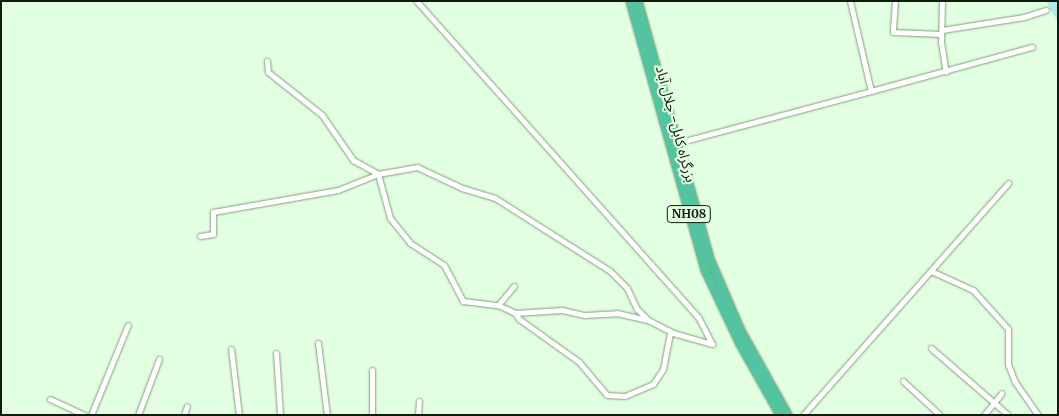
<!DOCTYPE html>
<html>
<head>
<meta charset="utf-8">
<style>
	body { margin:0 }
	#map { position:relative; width:1059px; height:416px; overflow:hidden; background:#e3ffe1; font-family:Merriweather,"Noto Sans Arabic",serif }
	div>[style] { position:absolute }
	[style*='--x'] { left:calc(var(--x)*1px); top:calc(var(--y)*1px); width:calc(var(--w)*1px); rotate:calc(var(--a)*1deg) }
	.water>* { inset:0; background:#afeae4 }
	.roads { filter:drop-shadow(0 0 1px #839d81) drop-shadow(0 0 1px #839d81) }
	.minor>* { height:5px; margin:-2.5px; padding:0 2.5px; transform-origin:2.5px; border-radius:2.5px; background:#fff }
	.trunk>* { height:8px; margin:-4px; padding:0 4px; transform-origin:4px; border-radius:4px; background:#54c3a0 }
	span { translate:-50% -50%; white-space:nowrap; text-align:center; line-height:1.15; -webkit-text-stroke:4.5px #e3ffe1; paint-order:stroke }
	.shield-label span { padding:1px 4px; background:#e3ffe1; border:1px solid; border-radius:4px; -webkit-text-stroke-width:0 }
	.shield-label { font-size:12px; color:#101a0f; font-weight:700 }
	.street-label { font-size:14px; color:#101a0f }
	.frame { position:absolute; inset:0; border:2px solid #101a0f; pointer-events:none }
</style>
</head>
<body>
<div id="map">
	<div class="water">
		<div style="clip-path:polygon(1046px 1px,1058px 1px,1058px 21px,1052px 12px)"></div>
	</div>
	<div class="roads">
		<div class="minor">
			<div style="--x:850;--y:1;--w:92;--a:76.9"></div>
			<div style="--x:871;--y:91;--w:167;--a:-15.3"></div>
			<div style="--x:895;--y:1;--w:31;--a:94"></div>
			<div style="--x:893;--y:32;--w:48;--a:2.4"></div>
			<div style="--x:942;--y:1;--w:41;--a:91.4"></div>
			<div style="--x:941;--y:42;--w:30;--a:81"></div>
			<div style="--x:942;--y:30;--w:83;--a:-9"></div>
			<div style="--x:1024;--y:17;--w:23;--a:-18"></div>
			<div style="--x:267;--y:61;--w:11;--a:85"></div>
			<div style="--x:268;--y:72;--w:69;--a:38.5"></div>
			<div style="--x:322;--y:115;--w:55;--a:55.4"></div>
			<div style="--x:353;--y:160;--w:29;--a:29"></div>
			<div style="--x:378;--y:174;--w:40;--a:-10"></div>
			<div style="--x:417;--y:167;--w:50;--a:25"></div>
			<div style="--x:462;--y:188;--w:34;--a:17"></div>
			<div style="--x:495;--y:198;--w:136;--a:32.4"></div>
			<div style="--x:610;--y:271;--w:24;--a:45"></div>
			<div style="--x:627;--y:288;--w:23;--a:65"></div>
			<div style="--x:637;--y:309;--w:16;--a:45"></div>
			<div style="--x:648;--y:320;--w:28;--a:27"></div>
			<div style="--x:673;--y:333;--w:41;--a:15.8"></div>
			<div style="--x:712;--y:344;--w:30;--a:-117"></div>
			<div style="--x:698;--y:317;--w:424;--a:-131.7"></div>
			<div style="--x:677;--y:143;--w:201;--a:-15"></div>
			<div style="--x:200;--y:236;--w:13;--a:-9"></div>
			<div style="--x:213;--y:234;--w:22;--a:-90"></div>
			<div style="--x:213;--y:212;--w:127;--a:-10"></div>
			<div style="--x:338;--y:190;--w:43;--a:-21.8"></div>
			<div style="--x:378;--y:174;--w:46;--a:74.7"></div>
			<div style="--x:390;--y:218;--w:32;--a:51"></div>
			<div style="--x:410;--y:243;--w:40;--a:32.9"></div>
			<div style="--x:444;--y:265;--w:41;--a:62.2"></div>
			<div style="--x:463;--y:301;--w:35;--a:7"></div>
			<div style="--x:498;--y:305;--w:25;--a:-50"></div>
			<div style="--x:931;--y:271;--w:46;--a:24.3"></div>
			<div style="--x:973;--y:290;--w:52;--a:48.1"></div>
			<div style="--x:1008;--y:329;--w:35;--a:90"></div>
			<div style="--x:1008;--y:364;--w:19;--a:69"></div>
			<div style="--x:1015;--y:382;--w:40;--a:55.1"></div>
			<div style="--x:498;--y:305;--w:19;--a:25"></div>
			<div style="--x:515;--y:313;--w:47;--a:-3.7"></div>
			<div style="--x:562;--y:310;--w:23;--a:13"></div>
			<div style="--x:584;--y:315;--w:33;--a:-3"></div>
			<div style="--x:617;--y:313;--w:31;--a:13"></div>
			<div style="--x:515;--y:313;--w:7;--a:56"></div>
			<div style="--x:519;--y:319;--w:74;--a:35.6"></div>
			<div style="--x:579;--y:362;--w:43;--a:49.7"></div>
			<div style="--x:607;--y:395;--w:18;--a:3"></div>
			<div style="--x:625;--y:396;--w:30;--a:-23"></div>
			<div style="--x:653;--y:384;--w:18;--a:-56"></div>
			<div style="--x:663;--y:369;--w:38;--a:-79"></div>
			<div style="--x:318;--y:343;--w:73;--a:82.9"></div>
			<div style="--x:931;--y:348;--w:102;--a:41"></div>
			<div style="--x:231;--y:349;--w:66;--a:83.1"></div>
			<div style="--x:276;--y:353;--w:62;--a:86.3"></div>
			<div style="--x:903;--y:381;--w:50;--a:42.6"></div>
			<div style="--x:50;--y:399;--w:38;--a:25"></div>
			<div style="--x:91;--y:415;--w:97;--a:-67.7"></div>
			<div style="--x:138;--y:415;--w:60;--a:-69.4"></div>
			<div style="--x:184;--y:415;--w:9;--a:-72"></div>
			<div style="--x:372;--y:415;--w:45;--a:-90"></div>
			<div style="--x:418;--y:415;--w:14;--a:-86"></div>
			<div style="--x:803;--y:415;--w:310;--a:-48.5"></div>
			<div style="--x:984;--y:415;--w:28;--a:-51"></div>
		</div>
		<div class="trunk">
			<div style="--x:630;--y:1;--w:279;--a:74.4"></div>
			<div style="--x:705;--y:270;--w:82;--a:64.7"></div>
			<div style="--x:740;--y:344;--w:81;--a:60.6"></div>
			<div style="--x:638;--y:1;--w:268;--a:74.4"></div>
			<div style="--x:710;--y:259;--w:78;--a:66.7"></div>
			<div style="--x:741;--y:331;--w:96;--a:60.8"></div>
		</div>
	</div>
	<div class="shield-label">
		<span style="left:689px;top:214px">NH08</span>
	</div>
	<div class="street-label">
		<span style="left:676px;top:124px;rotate:75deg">بزرگراه کابل- جلال آباد</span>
	</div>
	<div class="frame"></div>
</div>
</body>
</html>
